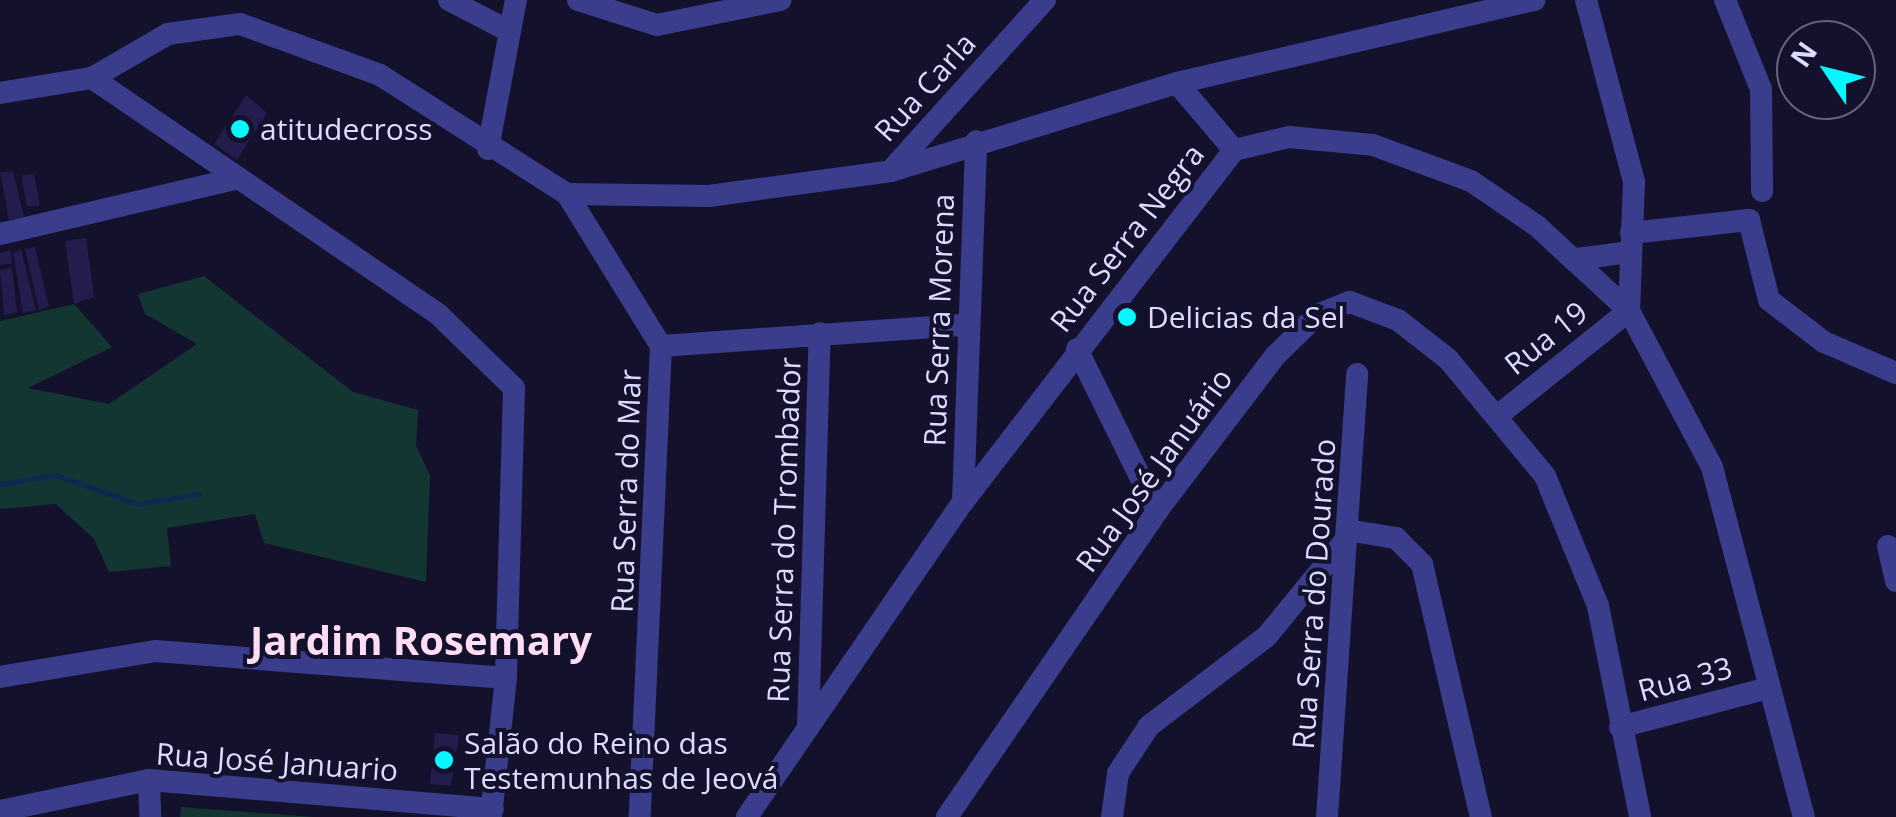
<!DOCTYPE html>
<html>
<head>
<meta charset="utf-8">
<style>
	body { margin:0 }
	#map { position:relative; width:1896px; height:817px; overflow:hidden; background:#13112c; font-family:"Open Sans",sans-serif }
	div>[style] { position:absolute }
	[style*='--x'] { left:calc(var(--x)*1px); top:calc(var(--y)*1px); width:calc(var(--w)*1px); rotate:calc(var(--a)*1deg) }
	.green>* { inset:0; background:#133633 }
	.stream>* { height:5px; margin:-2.5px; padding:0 2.5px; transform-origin:2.5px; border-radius:2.5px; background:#0c2950 }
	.building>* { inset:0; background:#231c4d }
	.minor>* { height:22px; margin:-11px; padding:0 11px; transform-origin:11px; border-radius:11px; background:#3a3d8c }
	.dots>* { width:28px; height:28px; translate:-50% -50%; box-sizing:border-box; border:5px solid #13112c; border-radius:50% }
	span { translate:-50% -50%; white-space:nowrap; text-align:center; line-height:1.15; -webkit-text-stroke:8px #13112c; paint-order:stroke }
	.street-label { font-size:30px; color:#dddbff }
	.poi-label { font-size:30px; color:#dddbff }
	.left { translate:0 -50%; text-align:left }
	.district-label { font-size:40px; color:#ffddf5; font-weight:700 }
	.north { position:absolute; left:1776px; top:20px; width:100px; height:100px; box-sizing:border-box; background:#13112c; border:2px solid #646280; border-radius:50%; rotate:305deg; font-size:28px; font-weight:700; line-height:40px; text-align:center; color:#dddbff }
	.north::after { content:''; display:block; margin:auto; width:35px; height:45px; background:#07f7ff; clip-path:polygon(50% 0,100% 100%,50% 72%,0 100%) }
</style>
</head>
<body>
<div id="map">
	<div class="green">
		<div style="clip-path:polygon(204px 276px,353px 392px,418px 410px,416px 446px,430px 475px,426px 582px,264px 543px,255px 514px,167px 528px,171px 566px,109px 572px,94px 539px,56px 504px,0 509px,0 321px,74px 304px,112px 347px,28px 388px,109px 404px,197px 344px,145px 314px,138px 294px)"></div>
		<div style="clip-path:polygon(181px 807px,314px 817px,180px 817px)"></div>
	</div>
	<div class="stream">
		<div style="--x:0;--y:484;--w:57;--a:-9.1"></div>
		<div style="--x:56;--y:475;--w:87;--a:19.5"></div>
		<div style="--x:138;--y:504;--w:61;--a:-9.5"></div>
	</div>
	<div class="building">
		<div style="clip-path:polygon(246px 95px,267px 113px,237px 160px,214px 144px)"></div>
		<div style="clip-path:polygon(13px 171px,24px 217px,9px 220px,0 172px)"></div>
		<div style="clip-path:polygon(34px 174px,40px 206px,27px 206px,21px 175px)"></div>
		<div style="clip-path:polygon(86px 238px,94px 297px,74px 304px,65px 241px)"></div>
		<div style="clip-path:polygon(35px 247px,49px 307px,39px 310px,25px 249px)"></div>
		<div style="clip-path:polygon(21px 249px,36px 310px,23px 313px,13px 253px)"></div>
		<div style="clip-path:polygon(11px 250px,12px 264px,0 265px,0 253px)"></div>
		<div style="clip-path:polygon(12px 267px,17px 313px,4px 315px,0 270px)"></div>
		<div style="clip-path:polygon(435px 733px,459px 735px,451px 786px,430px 784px)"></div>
	</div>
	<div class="minor">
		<div style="--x:449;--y:0;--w:63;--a:27.4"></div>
		<div style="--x:578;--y:0;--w:83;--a:17.6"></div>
		<div style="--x:657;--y:25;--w:126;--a:-11.5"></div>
		<div style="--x:1586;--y:0;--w:188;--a:75.2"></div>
		<div style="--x:1634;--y:182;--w:129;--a:92.2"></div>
		<div style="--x:1725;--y:0;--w:96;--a:68"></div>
		<div style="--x:1761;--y:89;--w:102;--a:89.4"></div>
		<div style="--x:92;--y:78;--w:419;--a:34.3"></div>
		<div style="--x:438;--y:314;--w:106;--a:44.2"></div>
		<div style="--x:514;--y:388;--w:290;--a:91.6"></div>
		<div style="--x:506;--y:678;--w:140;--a:96.2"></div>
		<div style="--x:1177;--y:83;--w:88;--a:49.6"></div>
		<div style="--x:0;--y:93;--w:93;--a:-9.3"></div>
		<div style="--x:92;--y:78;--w:88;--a:-30.1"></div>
		<div style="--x:168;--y:34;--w:73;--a:-7.9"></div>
		<div style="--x:240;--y:24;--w:149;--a:20"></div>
		<div style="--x:380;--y:75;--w:222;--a:32.5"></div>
		<div style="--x:567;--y:194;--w:142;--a:0.8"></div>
		<div style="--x:709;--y:196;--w:184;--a:-7.8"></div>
		<div style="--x:891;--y:171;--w:299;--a:-17.1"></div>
		<div style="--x:1177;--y:83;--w:367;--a:-13.1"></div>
		<div style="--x:488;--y:149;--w:152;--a:-79.4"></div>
		<div style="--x:893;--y:168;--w:227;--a:-47.9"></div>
		<div style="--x:567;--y:194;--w:179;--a:58.3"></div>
		<div style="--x:661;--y:346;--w:471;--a:92.6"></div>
		<div style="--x:1631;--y:233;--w:119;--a:-6.3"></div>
		<div style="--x:1749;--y:220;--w:82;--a:76"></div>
		<div style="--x:1769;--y:300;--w:69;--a:37.4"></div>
		<div style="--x:1824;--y:342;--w:78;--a:23.3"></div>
		<div style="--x:0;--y:234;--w:245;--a:-13.2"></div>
		<div style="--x:1577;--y:259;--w:52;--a:-7.7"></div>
		<div style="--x:661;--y:346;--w:305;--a:-4"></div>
		<div style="--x:1077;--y:349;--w:181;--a:63.7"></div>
		<div style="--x:1501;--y:413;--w:164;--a:-38.6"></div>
		<div style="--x:963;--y:502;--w:361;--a:-87.9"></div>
		<div style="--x:1353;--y:531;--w:44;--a:9.2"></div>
		<div style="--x:1396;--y:538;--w:37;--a:45"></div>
		<div style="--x:1422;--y:564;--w:260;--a:76.9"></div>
		<div style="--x:1888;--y:546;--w:36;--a:77"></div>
		<div style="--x:0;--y:677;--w:157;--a:-9.5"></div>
		<div style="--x:155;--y:651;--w:352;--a:4.4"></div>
		<div style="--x:1620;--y:727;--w:150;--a:-14.7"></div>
		<div style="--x:808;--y:728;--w:395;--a:-88.3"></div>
		<div style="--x:149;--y:780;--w:37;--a:88"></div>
		<div style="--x:0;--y:811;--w:152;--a:-11.8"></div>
		<div style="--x:149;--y:780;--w:345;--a:4.8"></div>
		<div style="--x:747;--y:817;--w:382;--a:-55.6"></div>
		<div style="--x:963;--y:502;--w:444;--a:-52.4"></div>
		<div style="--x:1234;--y:150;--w:57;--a:-13.3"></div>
		<div style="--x:1289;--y:137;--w:84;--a:5.4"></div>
		<div style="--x:1373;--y:145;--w:104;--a:20.2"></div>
		<div style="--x:1471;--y:181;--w:80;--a:34.3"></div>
		<div style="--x:1537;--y:226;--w:125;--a:42.7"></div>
		<div style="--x:1629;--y:311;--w:177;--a:62"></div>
		<div style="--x:1712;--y:467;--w:362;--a:75.3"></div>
		<div style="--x:947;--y:817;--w:371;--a:-55.5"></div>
		<div style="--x:1157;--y:511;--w:195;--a:-52.7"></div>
		<div style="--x:1275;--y:356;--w:59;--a:-44.3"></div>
		<div style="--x:1317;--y:315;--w:35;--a:-22"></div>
		<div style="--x:1350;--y:302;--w:51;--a:20.6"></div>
		<div style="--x:1398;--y:320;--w:63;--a:38"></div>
		<div style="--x:1448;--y:359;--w:152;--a:50.3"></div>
		<div style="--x:1545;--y:476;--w:140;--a:67.8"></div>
		<div style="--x:1598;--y:606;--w:215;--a:78.7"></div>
		<div style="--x:1112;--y:817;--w:44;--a:-82.2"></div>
		<div style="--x:1118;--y:773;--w:56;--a:-56.6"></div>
		<div style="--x:1149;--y:726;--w:148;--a:-37.3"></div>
		<div style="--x:1267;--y:636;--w:136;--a:-50.7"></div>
		<div style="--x:1327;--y:817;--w:444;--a:-86.1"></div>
	</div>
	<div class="dots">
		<div style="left:240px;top:129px;background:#07f7ff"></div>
		<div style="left:1127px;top:317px;background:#07f7ff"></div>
		<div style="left:444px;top:760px;background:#07f7ff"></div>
	</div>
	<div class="street-label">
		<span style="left:925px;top:87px;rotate:-48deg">Rua Carla</span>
		<span style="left:1127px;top:238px;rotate:-52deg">Rua Serra Negra</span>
		<span style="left:939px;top:320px;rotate:-88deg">Rua Serra Morena</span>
		<span style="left:1546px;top:338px;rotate:-39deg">Rua 19</span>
		<span style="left:1154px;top:470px;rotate:-54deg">Rua José Januário</span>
		<span style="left:626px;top:491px;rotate:-88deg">Rua Serra do Mar</span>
		<span style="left:784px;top:530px;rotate:-88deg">Rua Serra do Trombador</span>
		<span style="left:1314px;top:594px;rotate:-86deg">Rua Serra do Dourado</span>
		<span style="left:1685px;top:679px;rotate:-15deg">Rua 33</span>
		<span style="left:277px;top:762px;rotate:4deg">Rua José Januario</span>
	</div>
	<div class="poi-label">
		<span class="left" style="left:260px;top:129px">atitudecross</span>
		<span class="left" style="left:1147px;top:317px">Delicias da Sel</span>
		<span class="left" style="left:464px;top:760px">Salão do Reino das<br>Testemunhas de Jeová</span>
	</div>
	<div class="district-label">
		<span style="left:421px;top:640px">Jardim Rosemary</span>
	</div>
	<div class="north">N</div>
</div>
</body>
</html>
